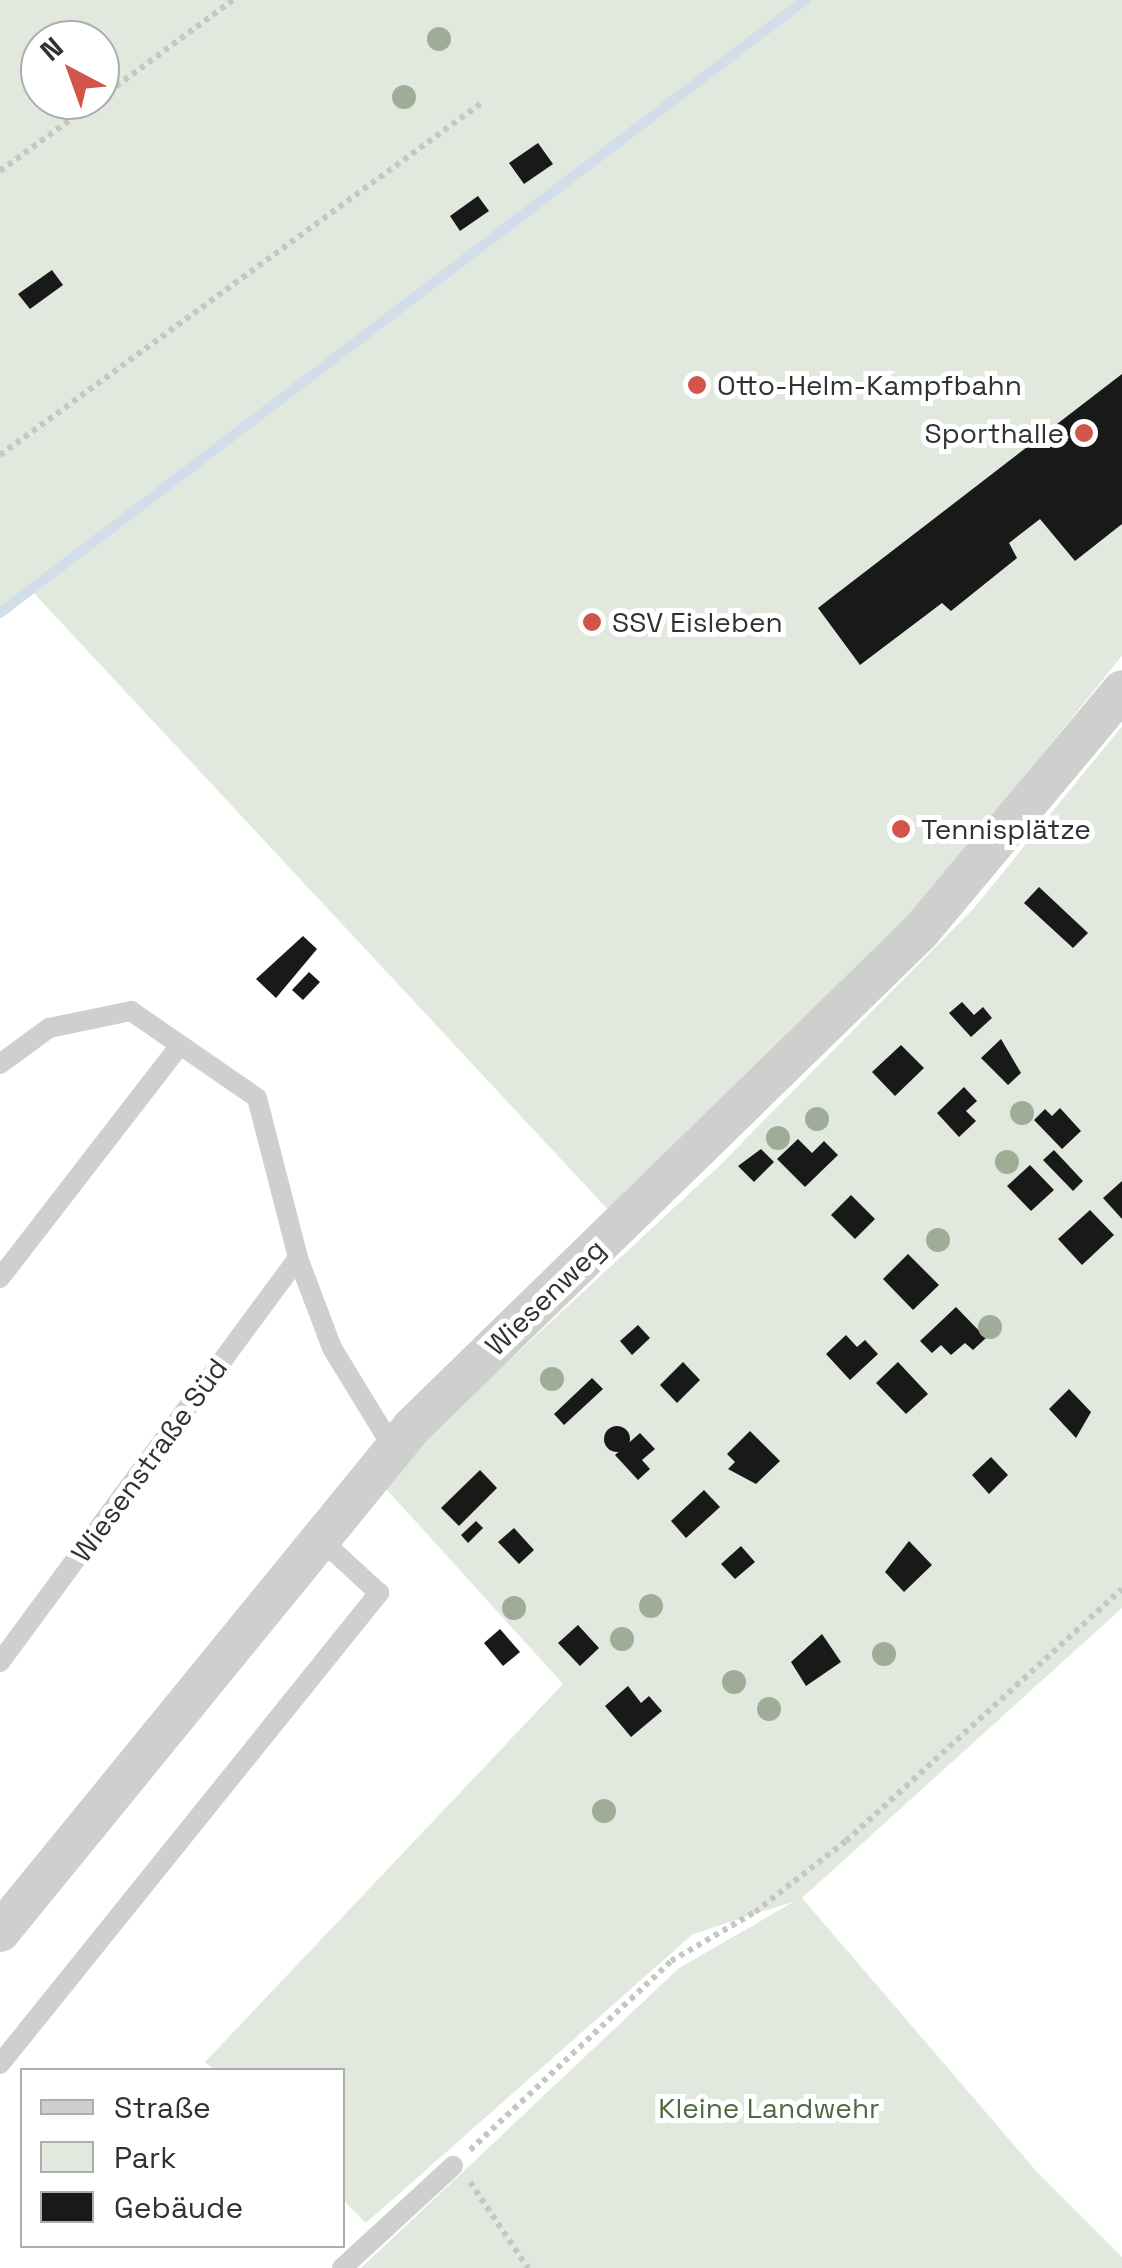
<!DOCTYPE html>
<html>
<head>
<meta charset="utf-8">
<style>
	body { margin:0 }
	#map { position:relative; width:1122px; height:2268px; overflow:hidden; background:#fff; font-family:"Space Grotesk",sans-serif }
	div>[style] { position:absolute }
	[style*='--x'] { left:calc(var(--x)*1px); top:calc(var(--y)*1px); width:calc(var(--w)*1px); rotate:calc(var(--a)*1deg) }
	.green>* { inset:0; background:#e1e8dd }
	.stream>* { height:10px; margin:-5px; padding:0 5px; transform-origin:5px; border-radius:5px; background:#d2ddea }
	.building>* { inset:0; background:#191919 }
	.round { border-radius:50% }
	.path>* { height:6px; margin-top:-3px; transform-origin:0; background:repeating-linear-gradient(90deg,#c6c6c6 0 5px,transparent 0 10px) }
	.service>* { height:20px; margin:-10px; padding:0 10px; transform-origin:10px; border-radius:10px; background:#cfcfcf }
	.minor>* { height:40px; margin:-20px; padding:0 20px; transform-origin:20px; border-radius:20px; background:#cfcfcf }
	.trees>* { width:24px; height:24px; margin:-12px; border-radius:50%; background:#9fad98 }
	.dots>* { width:28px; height:28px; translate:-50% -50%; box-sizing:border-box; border:5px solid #fff; border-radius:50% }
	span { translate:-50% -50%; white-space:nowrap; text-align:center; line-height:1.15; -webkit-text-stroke:10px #fff; paint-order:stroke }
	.poi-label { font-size:28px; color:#323232 }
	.left { translate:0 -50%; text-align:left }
	.right { translate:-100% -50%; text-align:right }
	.street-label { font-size:28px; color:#323232 }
	.park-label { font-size:28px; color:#506a44 }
	.legend { position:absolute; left:20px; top:2068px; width:325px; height:180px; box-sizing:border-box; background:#fff; border:2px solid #adadad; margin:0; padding:12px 18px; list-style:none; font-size:30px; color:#323232 }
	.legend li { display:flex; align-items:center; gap:20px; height:50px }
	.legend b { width:50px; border:2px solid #adadad }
	.north { position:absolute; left:20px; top:20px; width:100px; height:100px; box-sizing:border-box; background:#fff; border:2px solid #adadad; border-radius:50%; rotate:319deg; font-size:28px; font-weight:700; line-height:40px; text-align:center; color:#323232 }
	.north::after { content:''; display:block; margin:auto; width:35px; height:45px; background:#d2544b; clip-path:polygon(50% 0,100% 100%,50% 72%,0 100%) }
</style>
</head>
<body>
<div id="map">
	<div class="green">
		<div style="clip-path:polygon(evenodd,0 0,1122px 0,1122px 656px,919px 907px,612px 1214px,30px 589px,0 613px,0 0,40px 40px,100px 40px,100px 100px,40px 100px,40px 40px)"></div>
		<div style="clip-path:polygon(1122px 726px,1122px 1608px,802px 1898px,1037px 2172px,1122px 2257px,1122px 2268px,361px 2268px,679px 1968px,795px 1901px,693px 1934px,366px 2223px,343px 2200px,342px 2070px,214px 2070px,205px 2062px,563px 1684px,379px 1481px,718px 1167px,974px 908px)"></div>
	</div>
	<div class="stream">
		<div style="--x:0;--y:613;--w:1012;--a:-37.29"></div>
	</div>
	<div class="building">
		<div style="clip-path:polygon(538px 143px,553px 164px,524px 184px,509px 163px)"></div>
		<div style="clip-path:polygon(478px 196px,489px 211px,460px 231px,450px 216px)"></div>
		<div style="clip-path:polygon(52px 270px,63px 285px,30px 309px,18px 294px)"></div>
		<div style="clip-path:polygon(1122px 374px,1122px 524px,1075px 561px,1040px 519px,1009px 543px,1017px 558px,951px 611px,942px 603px,860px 665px,818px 608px)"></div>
		<div style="clip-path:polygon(1039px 887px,1088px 933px,1073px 948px,1024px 903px)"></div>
		<div style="clip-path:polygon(303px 936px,317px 949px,276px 998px,256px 979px)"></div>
		<div style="clip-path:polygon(309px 972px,320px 982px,303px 1000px,292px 990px)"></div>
		<div style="clip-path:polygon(962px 1002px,974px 1015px,983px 1007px,992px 1018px,971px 1037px,949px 1013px)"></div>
		<div style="clip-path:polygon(1001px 1039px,1021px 1073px,1008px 1085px,981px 1058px)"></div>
		<div style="clip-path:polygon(901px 1045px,924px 1068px,895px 1096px,872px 1072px)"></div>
		<div style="clip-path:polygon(964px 1087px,977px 1101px,966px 1111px,976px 1121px,959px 1137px,937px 1113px)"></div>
		<div style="clip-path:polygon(1060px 1108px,1081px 1131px,1062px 1149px,1034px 1120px,1045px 1109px,1052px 1116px)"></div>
		<div style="clip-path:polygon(798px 1139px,812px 1153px,824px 1141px,838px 1155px,805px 1187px,777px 1159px)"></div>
		<div style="clip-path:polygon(761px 1149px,774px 1162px,754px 1182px,738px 1166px)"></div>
		<div style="clip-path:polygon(1054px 1150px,1083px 1181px,1073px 1191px,1043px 1160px)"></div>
		<div style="clip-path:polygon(1030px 1165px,1054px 1190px,1031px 1211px,1007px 1186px)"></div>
		<div style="clip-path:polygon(1122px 1181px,1122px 1219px,1103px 1198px)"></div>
		<div style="clip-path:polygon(851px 1195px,875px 1219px,855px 1239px,831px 1215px)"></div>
		<div style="clip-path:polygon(1090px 1210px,1114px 1235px,1082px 1265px,1058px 1239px)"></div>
		<div style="clip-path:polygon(908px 1254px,939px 1285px,913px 1310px,883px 1279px)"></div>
		<div style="clip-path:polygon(956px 1307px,986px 1338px,973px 1350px,965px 1343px,951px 1355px,941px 1345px,932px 1353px,920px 1341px)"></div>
		<div style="clip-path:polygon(638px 1325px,650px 1338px,632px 1355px,620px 1341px)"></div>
		<div style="clip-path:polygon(846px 1335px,857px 1347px,865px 1340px,878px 1354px,850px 1380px,826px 1354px)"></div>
		<div style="clip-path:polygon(683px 1362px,700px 1380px,677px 1403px,660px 1385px)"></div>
		<div style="clip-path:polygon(898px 1362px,928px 1394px,906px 1414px,876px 1383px)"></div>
		<div style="clip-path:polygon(592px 1378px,603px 1389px,564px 1425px,554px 1414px)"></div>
		<div style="clip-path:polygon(1069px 1389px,1091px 1412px,1076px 1438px,1049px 1409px)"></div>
		<div class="round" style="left:604px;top:1426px;width:26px;height:26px"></div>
		<div style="clip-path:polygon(750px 1431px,780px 1461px,756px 1484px,728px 1469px,735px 1462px,727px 1454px)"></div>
		<div style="clip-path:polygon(640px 1433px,655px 1449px,642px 1460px,650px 1469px,638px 1480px,615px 1455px)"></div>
		<div style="clip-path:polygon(991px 1457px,1008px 1475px,989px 1494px,972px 1475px)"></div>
		<div style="clip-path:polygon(480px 1470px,497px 1488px,459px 1526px,441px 1508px)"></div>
		<div style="clip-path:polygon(704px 1490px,720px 1507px,686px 1538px,671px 1521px)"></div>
		<div style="clip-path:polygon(476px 1521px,483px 1528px,468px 1543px,461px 1535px)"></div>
		<div style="clip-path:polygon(514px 1528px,534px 1550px,519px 1564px,498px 1542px)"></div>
		<div style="clip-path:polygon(909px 1541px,932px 1565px,904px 1592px,885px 1572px)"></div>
		<div style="clip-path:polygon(741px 1546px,755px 1562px,735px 1579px,721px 1564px)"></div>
		<div style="clip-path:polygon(578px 1625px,599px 1648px,580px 1666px,558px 1643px)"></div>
		<div style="clip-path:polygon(500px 1629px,520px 1652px,503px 1666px,484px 1643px)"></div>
		<div style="clip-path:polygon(822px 1634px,841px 1662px,806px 1686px,791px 1662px)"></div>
		<div style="clip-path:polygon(628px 1686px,641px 1703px,649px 1696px,662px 1711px,631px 1737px,605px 1706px)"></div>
	</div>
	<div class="path">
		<div style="--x:100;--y:98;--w:165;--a:-36.4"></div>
		<div style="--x:0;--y:171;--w:120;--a:-36.2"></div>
		<div style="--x:0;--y:455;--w:600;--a:-36.18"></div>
		<div style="--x:470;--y:2150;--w:276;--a:-43.2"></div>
		<div style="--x:671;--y:1961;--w:97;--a:-30.3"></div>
		<div style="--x:755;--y:1912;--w:115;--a:-38"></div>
		<div style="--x:846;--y:1841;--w:374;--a:-42.4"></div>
		<div style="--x:470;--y:2182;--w:104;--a:56"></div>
	</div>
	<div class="service">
		<div style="--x:0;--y:1064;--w:61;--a:-36.3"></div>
		<div style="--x:49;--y:1028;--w:84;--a:-11.7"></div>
		<div style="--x:131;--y:1011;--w:153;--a:34.6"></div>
		<div style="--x:257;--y:1098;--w:165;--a:75.6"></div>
		<div style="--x:298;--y:1258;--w:96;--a:69.3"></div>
		<div style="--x:332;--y:1348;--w:117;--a:58.6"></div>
		<div style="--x:0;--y:1278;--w:294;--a:-52.3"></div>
		<div style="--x:0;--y:1662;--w:502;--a:-53.59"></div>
		<div style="--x:0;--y:2064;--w:605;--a:-51.18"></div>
		<div style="--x:379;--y:1593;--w:83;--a:-137.4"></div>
		<div style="--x:342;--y:2268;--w:151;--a:-42.6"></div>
	</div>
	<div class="minor">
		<div style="--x:0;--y:1932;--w:652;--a:-50.79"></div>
		<div style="--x:412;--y:1427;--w:709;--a:-44.26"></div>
		<div style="--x:920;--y:932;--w:315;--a:-50.1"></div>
	</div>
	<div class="trees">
		<div style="left:439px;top:39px"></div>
		<div style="left:404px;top:97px"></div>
		<div style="left:1022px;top:1113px"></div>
		<div style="left:817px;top:1119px"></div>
		<div style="left:778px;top:1138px"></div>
		<div style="left:1007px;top:1162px"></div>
		<div style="left:938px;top:1240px"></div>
		<div style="left:990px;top:1327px"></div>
		<div style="left:552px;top:1379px"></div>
		<div style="left:651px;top:1606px"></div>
		<div style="left:514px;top:1608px"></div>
		<div style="left:622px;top:1639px"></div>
		<div style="left:884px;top:1654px"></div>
		<div style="left:734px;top:1682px"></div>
		<div style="left:769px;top:1709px"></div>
		<div style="left:604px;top:1811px"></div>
	</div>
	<div class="dots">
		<div style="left:697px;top:385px;background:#d2544b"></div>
		<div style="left:1084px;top:433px;background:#d2544b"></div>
		<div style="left:592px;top:622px;background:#d2544b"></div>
		<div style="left:901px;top:829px;background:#d2544b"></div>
	</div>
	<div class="poi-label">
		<span class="left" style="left:717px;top:385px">Otto-Helm-Kampfbahn</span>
		<span class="right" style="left:1064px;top:433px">Sporthalle</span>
		<span class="left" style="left:612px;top:622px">SSV Eisleben</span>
		<span class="left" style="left:921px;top:829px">Tennisplätze</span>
	</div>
	<div class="street-label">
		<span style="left:545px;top:1297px;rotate:-44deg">Wiesenweg</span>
		<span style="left:149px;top:1460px;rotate:-54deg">Wiesenstraße Süd</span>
	</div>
	<div class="park-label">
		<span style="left:769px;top:2108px">Kleine Landwehr</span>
	</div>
	<ul class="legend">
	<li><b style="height:12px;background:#cfcfcf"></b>Straße</li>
	<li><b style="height:28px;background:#e1e8dd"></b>Park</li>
	<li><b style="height:28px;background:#191919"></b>Gebäude</li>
	</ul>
	<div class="north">N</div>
</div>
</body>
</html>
